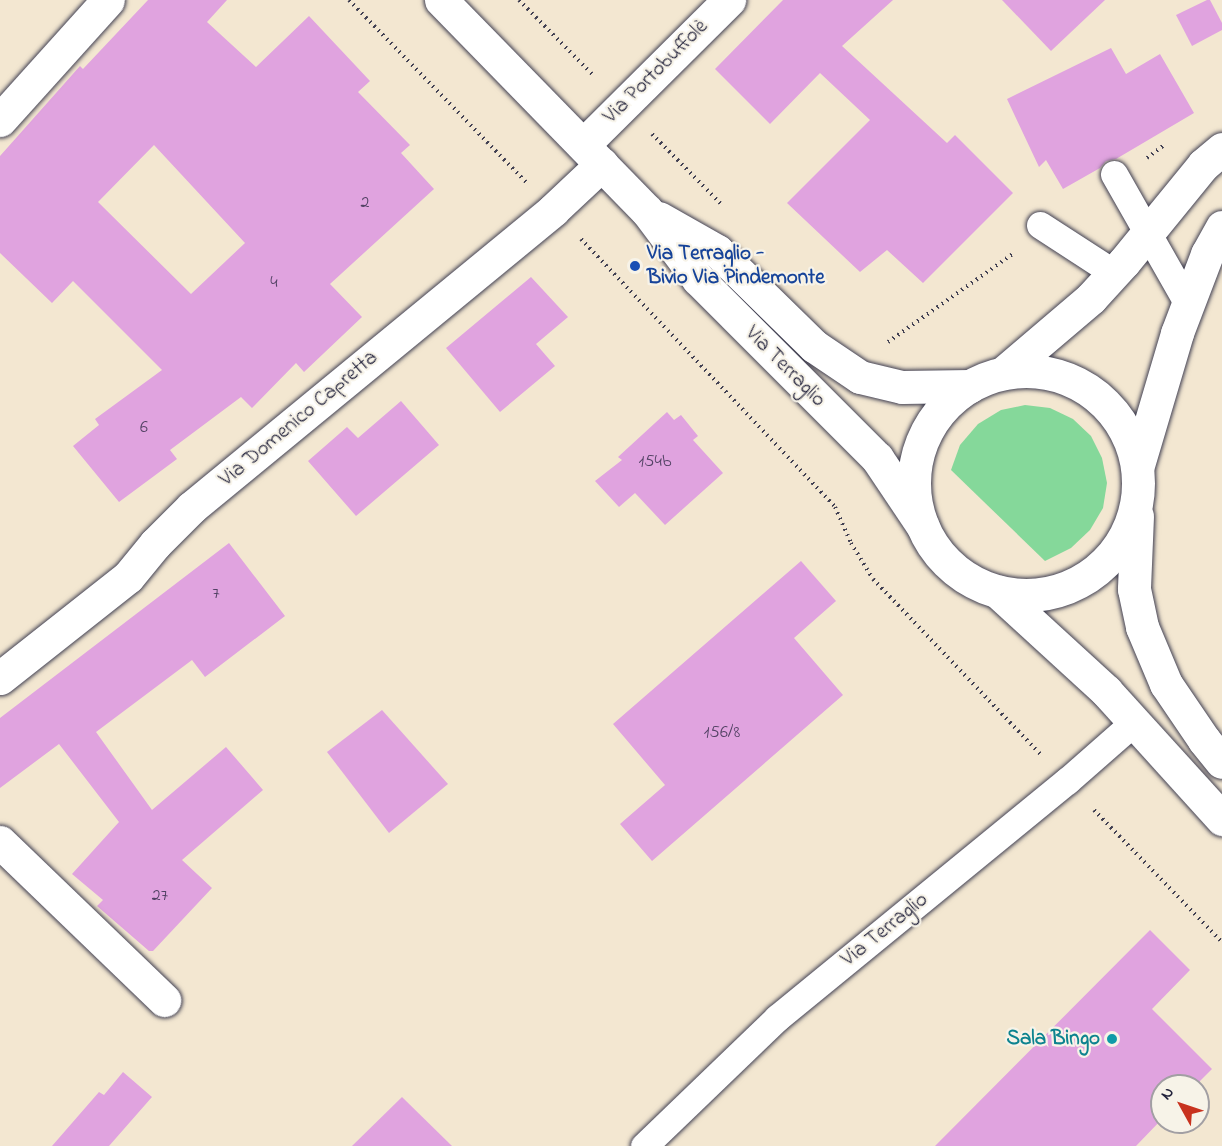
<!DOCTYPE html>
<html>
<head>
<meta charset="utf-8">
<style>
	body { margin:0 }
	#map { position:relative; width:1222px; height:1146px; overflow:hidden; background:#f3e7d1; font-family:"Indie Flower",sans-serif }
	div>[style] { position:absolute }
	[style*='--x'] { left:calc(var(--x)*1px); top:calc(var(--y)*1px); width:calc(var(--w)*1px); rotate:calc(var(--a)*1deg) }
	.green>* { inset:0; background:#85d89a }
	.building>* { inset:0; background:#e0a3df }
	.path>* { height:4px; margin-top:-2px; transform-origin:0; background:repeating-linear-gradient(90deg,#414052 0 1.5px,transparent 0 6px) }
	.roads { filter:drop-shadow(0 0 2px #414052) drop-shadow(0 0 2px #414052) }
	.lane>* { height:27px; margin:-13.5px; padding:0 13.5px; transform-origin:13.5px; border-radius:13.5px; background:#fff }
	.street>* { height:33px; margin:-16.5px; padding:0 16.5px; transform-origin:16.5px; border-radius:16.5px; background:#fff }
	.secondary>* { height:33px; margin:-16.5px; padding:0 16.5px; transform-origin:16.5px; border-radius:16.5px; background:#fff }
	.primary>* { height:33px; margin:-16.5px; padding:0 16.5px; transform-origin:16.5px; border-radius:16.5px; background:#fff }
	.primary>.ring { margin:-16.5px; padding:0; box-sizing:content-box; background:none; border:33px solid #fff; border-radius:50% }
	.dots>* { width:16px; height:16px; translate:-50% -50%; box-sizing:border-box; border:3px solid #f7f3e8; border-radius:50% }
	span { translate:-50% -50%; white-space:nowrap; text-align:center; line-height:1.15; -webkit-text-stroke:4.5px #f7f3e8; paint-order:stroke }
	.number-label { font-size:18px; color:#524264 }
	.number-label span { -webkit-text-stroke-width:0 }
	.street-label { font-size:21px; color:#22223b }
	.transit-label { font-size:21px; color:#164399; font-weight:700 }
	.left { translate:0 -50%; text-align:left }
	.culture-label { font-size:21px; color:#0d838f; font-weight:700 }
	.right { translate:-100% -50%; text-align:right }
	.north { position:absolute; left:1150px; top:1074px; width:60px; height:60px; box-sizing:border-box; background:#f7f3e8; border:2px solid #a29fa3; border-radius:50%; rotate:310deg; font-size:16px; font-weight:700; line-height:24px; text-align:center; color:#22223b }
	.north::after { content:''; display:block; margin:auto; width:21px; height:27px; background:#c8321e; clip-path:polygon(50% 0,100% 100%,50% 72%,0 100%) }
</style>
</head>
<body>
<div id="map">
	<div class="green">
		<div style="clip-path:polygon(1025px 405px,1050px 408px,1073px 419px,1091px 436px,1102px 458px,1107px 483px,1103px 508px,1090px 530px,1071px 548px,1045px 561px,951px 470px,960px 445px,978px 424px,1001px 410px)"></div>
	</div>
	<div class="building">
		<div style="clip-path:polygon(evenodd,148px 0,227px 0,207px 22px,256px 67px,309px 16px,370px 81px,358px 92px,410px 145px,401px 153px,434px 189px,330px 284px,362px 317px,304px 372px,296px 363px,252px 408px,241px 397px,170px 450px,177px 459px,119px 502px,73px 446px,99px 425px,95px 419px,162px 370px,73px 281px,52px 303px,0 253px,0 156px,80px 66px,83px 69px,148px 0,154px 145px,245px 243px,191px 294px,98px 202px,154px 145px)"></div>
		<div style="clip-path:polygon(783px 0,893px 0,842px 46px,947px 143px,955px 135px,1013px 193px,923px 283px,887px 250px,860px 272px,787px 203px,870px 120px,820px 73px,770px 124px,715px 69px)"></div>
		<div style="clip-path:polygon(1002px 0,1105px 0,1051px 51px)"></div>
		<div style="clip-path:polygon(1207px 0,1210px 0,1222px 23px,1222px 30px,1192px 46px,1176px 15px)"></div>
		<div style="clip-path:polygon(1111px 48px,1126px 74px,1160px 54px,1194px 113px,1116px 159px,1106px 161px,1100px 168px,1063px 189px,1046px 160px,1039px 167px,1007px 99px)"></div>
		<div style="clip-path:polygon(531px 277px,568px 317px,536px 344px,555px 366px,500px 412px,446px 348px)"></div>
		<div style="clip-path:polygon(401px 401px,439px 445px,356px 516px,308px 461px,347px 427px,358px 438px)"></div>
		<div style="clip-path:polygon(667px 412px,674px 420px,681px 415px,698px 436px,693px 440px,723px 473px,665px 525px,635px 493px,619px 507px,595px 481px,622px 460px,618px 457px)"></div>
		<div style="clip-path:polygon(229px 543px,285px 616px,205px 677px,192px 660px,96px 732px,152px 810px,226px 747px,263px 790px,182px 860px,212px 888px,153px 951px,149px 951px,97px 906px,103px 900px,72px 874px,119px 822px,59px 744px,0 788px,0 718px)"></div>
		<div style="clip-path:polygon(801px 561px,836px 601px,794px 638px,843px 695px,652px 861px,620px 824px,665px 785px,613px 724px)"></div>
		<div style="clip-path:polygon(382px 710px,448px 784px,389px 833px,327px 752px)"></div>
		<div style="clip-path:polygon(1150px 930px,1190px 970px,1152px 1009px,1212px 1069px,1195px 1086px,1162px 1086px,1162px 1119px,1136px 1146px,935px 1146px)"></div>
		<div style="clip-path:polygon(123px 1072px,152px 1097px,109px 1146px,52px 1146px,99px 1092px,104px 1095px)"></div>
		<div style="clip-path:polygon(402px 1097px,452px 1146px,352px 1146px)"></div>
	</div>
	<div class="path">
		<div style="--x:349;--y:0;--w:254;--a:45.8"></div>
		<div style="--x:519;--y:0;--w:107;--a:45.4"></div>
		<div style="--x:652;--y:134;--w:101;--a:45.4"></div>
		<div style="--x:1147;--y:158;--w:20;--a:-37"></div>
		<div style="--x:581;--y:239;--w:369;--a:46.5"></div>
		<div style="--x:835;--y:507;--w:39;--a:66"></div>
		<div style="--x:851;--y:543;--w:42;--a:58.6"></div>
		<div style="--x:873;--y:579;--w:245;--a:46.3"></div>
		<div style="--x:888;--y:342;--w:154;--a:-35.2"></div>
		<div style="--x:1094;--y:810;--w:184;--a:45.9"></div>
	</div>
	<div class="roads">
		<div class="lane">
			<div style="--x:1114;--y:174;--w:150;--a:60.4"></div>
			<div style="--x:1040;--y:225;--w:88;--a:33"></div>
			<div style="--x:644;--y:1146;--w:185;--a:-43.9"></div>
			<div style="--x:777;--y:1018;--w:375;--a:-39.3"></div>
			<div style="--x:1067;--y:781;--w:88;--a:-41.3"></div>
		</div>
		<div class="street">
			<div style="--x:0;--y:120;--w:161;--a:-48"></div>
			<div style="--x:583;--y:145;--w:206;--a:-44.8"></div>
			<div style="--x:0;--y:678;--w:163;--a:-38.3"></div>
			<div style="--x:128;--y:577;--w:43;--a:-50.7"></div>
			<div style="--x:155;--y:544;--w:52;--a:-45"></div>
			<div style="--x:192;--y:507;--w:467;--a:-39.4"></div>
			<div style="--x:553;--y:210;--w:67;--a:-43.2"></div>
			<div style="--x:0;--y:842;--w:228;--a:43.9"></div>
		</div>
		<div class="secondary">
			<div style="--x:1003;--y:373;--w:116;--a:-40.4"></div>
			<div style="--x:1091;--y:298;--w:49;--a:-47.5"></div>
			<div style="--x:1124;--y:262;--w:125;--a:-50.8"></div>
			<div style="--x:1203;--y:165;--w:25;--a:-40"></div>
			<div style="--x:1138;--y:465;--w:138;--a:-73.5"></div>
			<div style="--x:1177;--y:333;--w:85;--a:-69.2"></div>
			<div style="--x:1207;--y:254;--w:31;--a:-61"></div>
		</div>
		<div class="primary">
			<div style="--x:441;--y:0;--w:295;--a:45.7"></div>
			<div style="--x:647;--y:211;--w:85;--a:53.1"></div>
			<div style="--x:698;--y:279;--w:253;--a:45"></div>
			<div style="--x:877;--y:458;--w:81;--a:56.1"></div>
			<div style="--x:659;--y:218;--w:67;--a:29.6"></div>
			<div style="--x:717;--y:251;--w:136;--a:44.4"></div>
			<div style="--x:814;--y:346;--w:55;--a:34"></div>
			<div style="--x:860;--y:377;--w:43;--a:13.4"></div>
			<div style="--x:902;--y:387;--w:68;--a:-0.8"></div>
			<div class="ring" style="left:914px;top:371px;width:191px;height:191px"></div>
			<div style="--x:1137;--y:516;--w:73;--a:92.4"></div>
			<div style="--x:1134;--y:589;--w:39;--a:78"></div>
			<div style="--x:1142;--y:627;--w:62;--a:67.2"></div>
			<div style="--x:1166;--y:684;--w:68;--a:55.8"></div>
			<div style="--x:1204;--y:740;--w:28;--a:51"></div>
			<div style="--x:998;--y:592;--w:147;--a:42.5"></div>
			<div style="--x:1106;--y:691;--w:173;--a:47.8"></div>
		</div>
	</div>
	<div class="dots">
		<div style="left:635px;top:266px;background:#1a4fb4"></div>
		<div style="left:1112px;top:1039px;background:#0f9aa8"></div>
	</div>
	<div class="number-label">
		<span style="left:365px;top:203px">2</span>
		<span style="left:274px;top:283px">4</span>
		<span style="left:144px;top:428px">6</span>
		<span style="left:655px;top:462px">154b</span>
		<span style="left:216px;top:594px">7</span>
		<span style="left:722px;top:733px">156/8</span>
		<span style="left:160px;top:896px">27</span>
	</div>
	<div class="street-label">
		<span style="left:656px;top:72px;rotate:-45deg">Via Portobuffolè</span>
		<span style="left:785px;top:367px;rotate:45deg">Via Terraglio</span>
		<span style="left:299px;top:419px;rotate:-40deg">Via Domenico Capretta</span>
		<span style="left:885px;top:930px;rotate:-39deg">Via Terraglio</span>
	</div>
	<div class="transit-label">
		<span class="left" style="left:647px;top:266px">Via Terraglio -<br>Bivio Via Pindemonte</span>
	</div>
	<div class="culture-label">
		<span class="right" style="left:1100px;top:1039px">Sala Bingo</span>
	</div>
	<div class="north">N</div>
</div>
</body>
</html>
